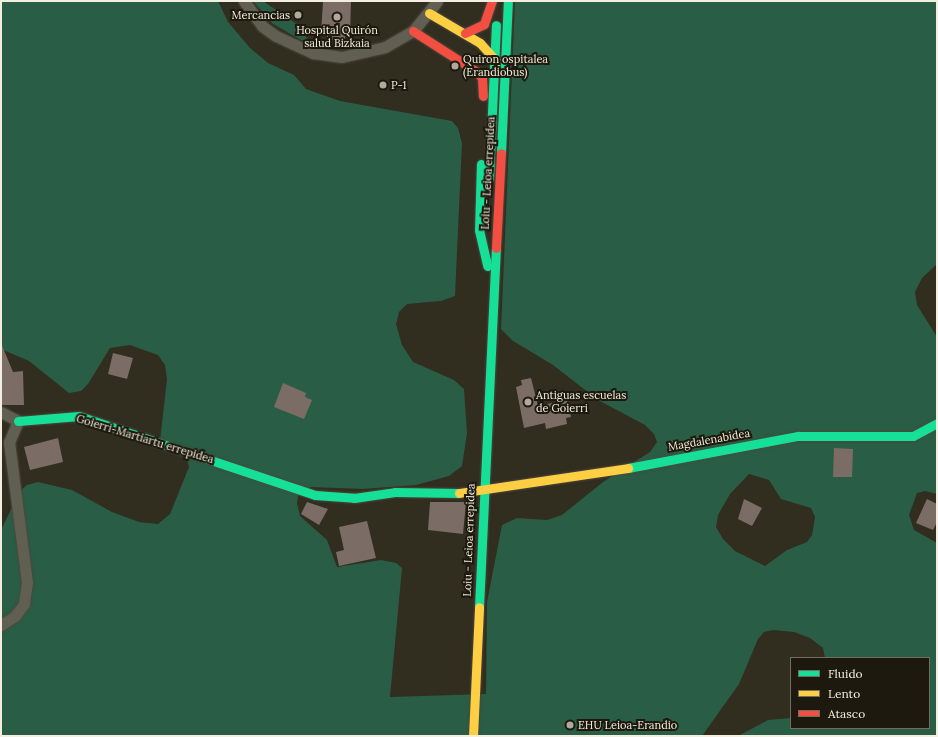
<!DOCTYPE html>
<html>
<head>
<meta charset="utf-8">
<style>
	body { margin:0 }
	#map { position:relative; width:938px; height:737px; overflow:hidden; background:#312d1f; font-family:Lora,serif }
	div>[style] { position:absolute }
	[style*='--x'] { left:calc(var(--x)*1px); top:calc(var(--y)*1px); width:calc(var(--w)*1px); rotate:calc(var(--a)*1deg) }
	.green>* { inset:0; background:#295d45 }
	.building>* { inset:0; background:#7b6d65 }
	.roads { filter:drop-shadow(0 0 1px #4d483d) drop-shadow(0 0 1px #4d483d) }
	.street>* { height:11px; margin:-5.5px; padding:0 5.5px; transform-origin:5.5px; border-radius:5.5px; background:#615e52 }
	.fast>* { height:9px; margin:-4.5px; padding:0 4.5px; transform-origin:4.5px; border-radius:4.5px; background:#16e098 }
	.slow>* { height:9px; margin:-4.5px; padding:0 4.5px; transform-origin:4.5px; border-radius:4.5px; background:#ffcf43 }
	.jam>* { height:9px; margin:-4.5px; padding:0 4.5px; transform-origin:4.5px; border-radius:4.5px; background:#f24e42 }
	.dots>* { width:11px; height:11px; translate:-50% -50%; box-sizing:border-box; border:2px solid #1d190e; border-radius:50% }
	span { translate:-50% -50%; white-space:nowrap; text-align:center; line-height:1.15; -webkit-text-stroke:4px #1d190e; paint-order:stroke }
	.poi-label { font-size:11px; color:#f3eedf }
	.right { translate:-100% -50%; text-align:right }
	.left { translate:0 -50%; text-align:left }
	.street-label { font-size:11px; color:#f3eedf }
	.frame { position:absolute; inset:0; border:2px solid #f3eedf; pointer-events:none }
	.legend { position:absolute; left:790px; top:657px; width:140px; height:72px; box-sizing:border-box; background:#1d190e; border:1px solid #736e62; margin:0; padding:5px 7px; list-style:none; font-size:12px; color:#f3eedf }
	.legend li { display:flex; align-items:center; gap:8px; height:20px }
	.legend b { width:20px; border:1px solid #736e62 }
</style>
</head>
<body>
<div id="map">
	<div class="green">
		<div style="clip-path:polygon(evenodd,1px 1px,218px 1px,228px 22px,250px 48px,268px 63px,294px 75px,306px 89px,340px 101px,452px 121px,458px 128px,462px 143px,455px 296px,441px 301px,407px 304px,399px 312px,396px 324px,402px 345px,413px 362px,454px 380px,464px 389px,467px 433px,462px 466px,449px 476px,416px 485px,363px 489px,310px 487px,298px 496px,297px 503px,300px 516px,327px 540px,337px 567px,381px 560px,396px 563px,402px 568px,390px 697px,486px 694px,487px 602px,502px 525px,517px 518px,547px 520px,562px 515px,603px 482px,650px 452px,657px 442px,654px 434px,645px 425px,598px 400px,553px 365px,513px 341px,501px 329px,515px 1px,937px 1px,937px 264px,922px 278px,915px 292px,917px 305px,937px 337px,937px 494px,925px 491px,917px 493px,909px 515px,914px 530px,937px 543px,937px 736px,738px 736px,768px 720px,791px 718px,791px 728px,929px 728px,929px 658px,825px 658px,823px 648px,810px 638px,794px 632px,773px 630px,764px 632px,758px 639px,739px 684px,702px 736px,1px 736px,1px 530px,20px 491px,27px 485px,38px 482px,72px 490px,112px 512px,139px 522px,158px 524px,170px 514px,189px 467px,187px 459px,160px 441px,167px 379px,165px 365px,158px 355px,130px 345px,110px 348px,88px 384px,81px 391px,69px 393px,29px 361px,1px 349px,1px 1px,749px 474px,769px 480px,781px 499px,811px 508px,815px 517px,812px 535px,807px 542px,787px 550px,765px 566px,735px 551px,723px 539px,716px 527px,718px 515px,730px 494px,749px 474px)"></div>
		<div style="clip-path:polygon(253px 1px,263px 1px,298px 25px,308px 40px,301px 40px,273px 24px)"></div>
	</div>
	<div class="building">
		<div style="clip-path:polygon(323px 1px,351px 1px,350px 36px,345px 36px,345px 41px,327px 40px,327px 34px,321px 34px)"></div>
		<div style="clip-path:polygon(1px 343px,13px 372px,23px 371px,24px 405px,1px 405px)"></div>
		<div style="clip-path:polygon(113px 353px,133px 358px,127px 379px,108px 374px)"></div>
		<div style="clip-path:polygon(531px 378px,538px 406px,567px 400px,571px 417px,566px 418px,567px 424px,546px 429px,545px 423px,524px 428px,516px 387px,522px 385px,521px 380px)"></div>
		<div style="clip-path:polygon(283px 383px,306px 393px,305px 397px,312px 400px,304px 419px,274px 407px)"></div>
		<div style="clip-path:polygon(58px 438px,63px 462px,30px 470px,24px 447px)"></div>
		<div style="clip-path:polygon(834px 448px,853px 449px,852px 477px,833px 477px)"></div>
		<div style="clip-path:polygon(744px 499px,762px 508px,752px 526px,738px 519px)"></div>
		<div style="clip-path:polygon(927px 499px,937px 504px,937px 522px,933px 530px,916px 523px)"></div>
		<div style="clip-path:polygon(307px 502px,328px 509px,319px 525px,301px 514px)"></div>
		<div style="clip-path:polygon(430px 502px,466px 502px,463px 534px,428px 530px)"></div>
		<div style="clip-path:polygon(367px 521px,376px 558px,339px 566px,336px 552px,344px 550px,339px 527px)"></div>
	</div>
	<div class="roads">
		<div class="street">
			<div style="--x:244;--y:1;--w:31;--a:54"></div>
			<div style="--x:262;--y:26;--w:17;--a:36"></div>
			<div style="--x:276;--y:36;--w:41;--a:24.7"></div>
			<div style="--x:313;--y:53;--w:29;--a:8"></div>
			<div style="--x:342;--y:57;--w:44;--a:-13.1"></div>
			<div style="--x:385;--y:47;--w:32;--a:-30"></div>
			<div style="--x:413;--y:31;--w:38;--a:-51"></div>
			<div style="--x:1;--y:412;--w:19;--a:28"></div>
			<div style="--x:18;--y:421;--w:23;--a:113"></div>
			<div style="--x:9;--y:442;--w:141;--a:82.7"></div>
			<div style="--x:27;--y:582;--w:22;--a:98"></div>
			<div style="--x:24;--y:604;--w:15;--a:127"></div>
			<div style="--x:15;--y:616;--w:17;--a:147"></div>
		</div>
		<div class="fast">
			<div style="--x:501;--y:153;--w:152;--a:-87.4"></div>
			<div style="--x:481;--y:164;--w:66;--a:91.7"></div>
			<div style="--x:479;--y:230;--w:37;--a:77"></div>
			<div style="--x:489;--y:178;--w:153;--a:-87.4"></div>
			<div style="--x:18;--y:421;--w:61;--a:-4.7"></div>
			<div style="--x:79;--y:416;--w:249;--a:18.5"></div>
			<div style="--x:315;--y:495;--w:39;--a:4"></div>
			<div style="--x:354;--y:498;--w:41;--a:-8.3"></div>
			<div style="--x:395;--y:492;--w:64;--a:0.9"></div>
			<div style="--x:628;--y:468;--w:173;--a:-10.7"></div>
			<div style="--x:798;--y:436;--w:115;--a:0"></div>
			<div style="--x:913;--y:436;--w:27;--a:-28"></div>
			<div style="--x:479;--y:607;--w:359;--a:-87.3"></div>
		</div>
		<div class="slow">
			<div style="--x:429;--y:13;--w:59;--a:30.5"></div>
			<div style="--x:480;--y:43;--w:25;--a:48"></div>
			<div style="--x:459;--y:493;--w:171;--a:-8.4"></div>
			<div style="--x:473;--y:736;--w:129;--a:-87.3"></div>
		</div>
		<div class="jam">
			<div style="--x:413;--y:31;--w:76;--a:32.6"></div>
			<div style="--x:477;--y:72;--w:8;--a:50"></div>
			<div style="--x:482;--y:78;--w:18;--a:87"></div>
			<div style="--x:465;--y:33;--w:21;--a:-25"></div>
			<div style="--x:484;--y:24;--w:24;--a:-71"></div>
			<div style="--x:496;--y:248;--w:95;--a:-87"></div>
		</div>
	</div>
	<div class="dots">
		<div style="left:298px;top:15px;background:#afaa9c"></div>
		<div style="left:337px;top:17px;background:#afaa9c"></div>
		<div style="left:455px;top:66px;background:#afaa9c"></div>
		<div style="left:383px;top:85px;background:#afaa9c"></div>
		<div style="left:528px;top:402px;background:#afaa9c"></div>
		<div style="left:570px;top:725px;background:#afaa9c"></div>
	</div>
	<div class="poi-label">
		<span class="right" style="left:290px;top:15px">Mercancias</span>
		<span style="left:337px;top:37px">Hospital Quirón<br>salud Bizkaia</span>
		<span class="left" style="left:463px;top:66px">Quiron ospitalea<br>(Erandiobus)</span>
		<span class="left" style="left:391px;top:85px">P-1</span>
		<span class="left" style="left:536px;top:402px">Antiguas escuelas<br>de Goierri</span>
		<span class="left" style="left:578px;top:725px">EHU Leioa-Erandio</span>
	</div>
	<div class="street-label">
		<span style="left:488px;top:173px;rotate:-87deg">Loiu - Leioa errepidea</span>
		<span style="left:145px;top:439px;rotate:17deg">Goierri-Martiartu errepidea</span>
		<span style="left:709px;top:440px;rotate:-10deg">Magdalenabidea</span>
		<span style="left:469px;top:540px;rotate:-88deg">Loiu - Leioa errepidea</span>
	</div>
	<div class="frame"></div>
	<ul class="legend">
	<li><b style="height:5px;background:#16e098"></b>Fluido</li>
	<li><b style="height:5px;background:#ffcf43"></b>Lento</li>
	<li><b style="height:5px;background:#f24e42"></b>Atasco</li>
	</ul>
</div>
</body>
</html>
